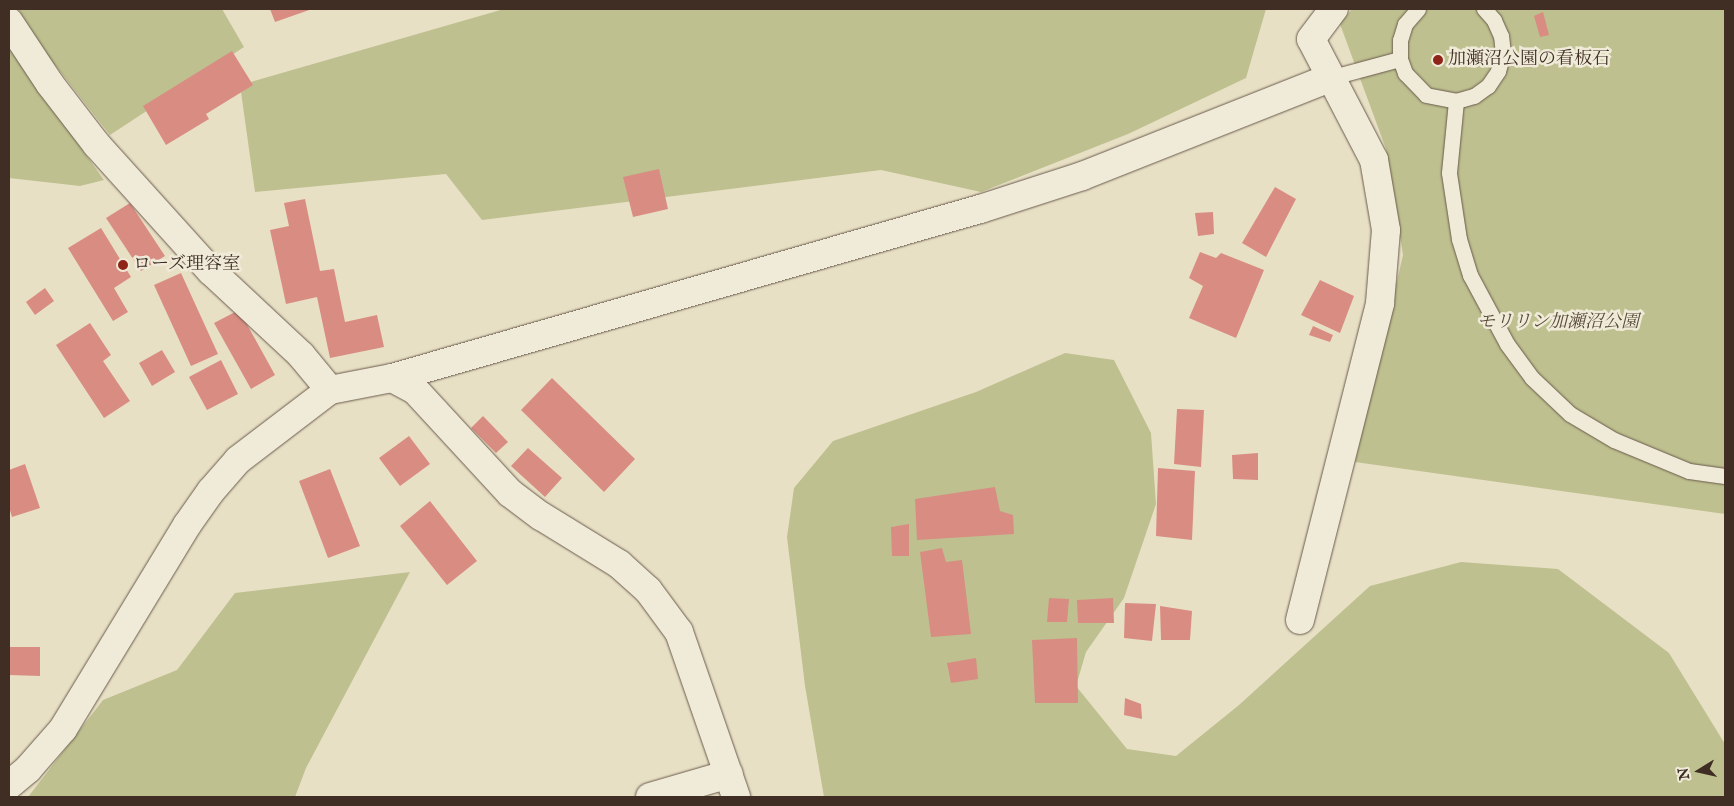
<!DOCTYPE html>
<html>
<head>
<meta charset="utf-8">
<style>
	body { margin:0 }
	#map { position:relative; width:1734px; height:806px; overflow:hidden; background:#e8e0c5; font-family:"IM FELL English","Noto Serif JP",serif }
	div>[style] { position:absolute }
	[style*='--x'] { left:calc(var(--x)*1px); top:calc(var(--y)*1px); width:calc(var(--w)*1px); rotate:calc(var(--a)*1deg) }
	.green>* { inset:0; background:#bec08f }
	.building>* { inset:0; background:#d98c82 }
	.roads { filter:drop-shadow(0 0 1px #6a5a4c) drop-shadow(0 0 1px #6a5a4c) }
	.lane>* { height:15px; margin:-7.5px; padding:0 7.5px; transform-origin:7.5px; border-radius:7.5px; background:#f0ebd9 }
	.street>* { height:28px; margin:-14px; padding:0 14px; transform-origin:14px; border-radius:14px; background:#f0ebd9 }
	.secondary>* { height:28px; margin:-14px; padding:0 14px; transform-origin:14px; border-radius:14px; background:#f0ebd9 }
	.dots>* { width:14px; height:14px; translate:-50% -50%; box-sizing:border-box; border:2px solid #f0ebd9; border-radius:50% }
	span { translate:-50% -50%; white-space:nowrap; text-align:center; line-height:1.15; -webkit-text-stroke:5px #f0ebd9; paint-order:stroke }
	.poi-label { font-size:18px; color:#402e24 }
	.left { translate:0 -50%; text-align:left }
	.park-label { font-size:18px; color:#594b39; font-style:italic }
	.frame { position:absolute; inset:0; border:10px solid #402e24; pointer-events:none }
	.north { position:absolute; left:1674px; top:746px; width:50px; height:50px; -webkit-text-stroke:4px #f0ebd9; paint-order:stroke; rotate:260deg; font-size:14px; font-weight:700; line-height:20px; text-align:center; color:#402e24 }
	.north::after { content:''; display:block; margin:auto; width:18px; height:22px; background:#402e24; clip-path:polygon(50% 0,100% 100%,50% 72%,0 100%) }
</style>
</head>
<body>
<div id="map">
	<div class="green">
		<div style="clip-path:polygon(18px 9px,222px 9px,244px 47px,110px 135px,48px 56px)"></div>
		<div style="clip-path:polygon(504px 9px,1266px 9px,1246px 78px,1128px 134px,981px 192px,881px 170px,482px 220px,446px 174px,255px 192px,240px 85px)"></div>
		<div style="clip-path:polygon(1352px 9px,1725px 9px,1725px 514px,1355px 462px,1403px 255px,1386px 149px,1340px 24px)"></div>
		<div style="clip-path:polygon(9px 48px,104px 180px,80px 186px,9px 178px)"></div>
		<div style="clip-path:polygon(1065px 353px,1114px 360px,1151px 433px,1156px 504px,1124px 598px,1086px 652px,1076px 686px,1127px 749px,1176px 756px,1239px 705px,1370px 586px,1461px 562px,1558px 569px,1669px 653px,1725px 744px,1725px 797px,824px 797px,805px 686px,787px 537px,794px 488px,833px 441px,976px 392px)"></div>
		<div style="clip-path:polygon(410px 572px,306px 768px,295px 797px,28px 797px,103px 700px,177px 670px,235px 593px)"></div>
	</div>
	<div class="building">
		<div style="clip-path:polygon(270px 9px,312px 9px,275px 22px)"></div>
		<div style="clip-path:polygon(1543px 12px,1549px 35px,1540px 37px,1534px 16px)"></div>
		<div style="clip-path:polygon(232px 51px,253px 85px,206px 114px,209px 119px,166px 145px,143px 106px)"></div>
		<div style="clip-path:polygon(659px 169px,668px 209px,633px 217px,623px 177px)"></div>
		<div style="clip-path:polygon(1275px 187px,1296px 199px,1266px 257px,1242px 243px)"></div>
		<div style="clip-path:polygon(305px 199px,320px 271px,334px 269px,345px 322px,377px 315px,384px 347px,330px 358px,317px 297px,286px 304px,270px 230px,289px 226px,284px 203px)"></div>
		<div style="clip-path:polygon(130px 203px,165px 256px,141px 271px,106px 218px)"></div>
		<div style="clip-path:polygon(1213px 212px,1214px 234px,1198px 236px,1195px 213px)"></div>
		<div style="clip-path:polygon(101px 228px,131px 277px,114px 288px,128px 312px,113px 321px,68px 248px)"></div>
		<div style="clip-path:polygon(1200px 252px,1216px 258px,1221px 253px,1264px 270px,1236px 338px,1189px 318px,1203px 286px,1189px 278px)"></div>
		<div style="clip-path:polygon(181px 273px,218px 354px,191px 366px,154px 285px)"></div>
		<div style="clip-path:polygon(1320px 280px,1354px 296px,1340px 333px,1301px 315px)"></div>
		<div style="clip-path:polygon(45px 288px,54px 301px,35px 315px,26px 302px)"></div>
		<div style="clip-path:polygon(239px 310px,275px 375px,251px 389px,214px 323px)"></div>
		<div style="clip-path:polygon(90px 323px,111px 355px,103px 361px,130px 401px,104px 418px,56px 345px)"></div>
		<div style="clip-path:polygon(1313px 326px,1333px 335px,1330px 342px,1309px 335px)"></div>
		<div style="clip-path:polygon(162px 350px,175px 372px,152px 386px,139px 363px)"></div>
		<div style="clip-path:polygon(221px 360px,238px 394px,207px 410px,189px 377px)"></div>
		<div style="clip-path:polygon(552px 378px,635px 459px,604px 492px,521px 410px)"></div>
		<div style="clip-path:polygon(1177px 409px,1204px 410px,1201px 467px,1174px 464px)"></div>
		<div style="clip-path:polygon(483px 416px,508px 442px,496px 453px,471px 428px)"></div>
		<div style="clip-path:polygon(409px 436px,430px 464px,400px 486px,379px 458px)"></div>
		<div style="clip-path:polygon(528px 448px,562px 478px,545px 497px,511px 466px)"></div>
		<div style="clip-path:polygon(1258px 453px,1258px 480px,1233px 479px,1232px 455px)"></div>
		<div style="clip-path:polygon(25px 464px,40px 508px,12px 517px,9px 507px,9px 470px)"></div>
		<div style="clip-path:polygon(1158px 468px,1195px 471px,1192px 540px,1156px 536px)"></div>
		<div style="clip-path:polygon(330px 469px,360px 546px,328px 558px,299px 481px)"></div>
		<div style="clip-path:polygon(995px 487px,1000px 511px,1013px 515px,1014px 534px,917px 540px,915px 499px)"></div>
		<div style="clip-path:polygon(430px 501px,477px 561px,447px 585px,400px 526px)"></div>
		<div style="clip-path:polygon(909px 524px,909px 556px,892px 556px,891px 527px)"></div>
		<div style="clip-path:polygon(942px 548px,946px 562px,962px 560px,971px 634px,931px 637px,920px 552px)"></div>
		<div style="clip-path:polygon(1049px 598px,1069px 599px,1067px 622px,1047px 622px)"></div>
		<div style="clip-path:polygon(1113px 598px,1114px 623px,1078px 623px,1077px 600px)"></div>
		<div style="clip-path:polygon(1125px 603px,1156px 604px,1152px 641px,1124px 638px)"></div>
		<div style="clip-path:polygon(1160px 606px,1192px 611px,1190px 640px,1161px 640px)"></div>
		<div style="clip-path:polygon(1077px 638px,1078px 703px,1035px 703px,1032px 640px)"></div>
		<div style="clip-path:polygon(9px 647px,40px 647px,40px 676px,9px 675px)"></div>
		<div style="clip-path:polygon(976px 658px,978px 679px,951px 683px,947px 663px)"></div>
		<div style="clip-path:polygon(1125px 698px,1141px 704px,1142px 719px,1124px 715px)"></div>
	</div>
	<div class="roads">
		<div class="lane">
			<div style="--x:1418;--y:9;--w:20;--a:131"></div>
			<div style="--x:1405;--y:24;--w:17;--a:107"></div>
			<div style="--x:1400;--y:40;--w:19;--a:90"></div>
			<div style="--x:1400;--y:59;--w:15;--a:70"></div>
			<div style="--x:1405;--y:73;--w:30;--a:46"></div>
			<div style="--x:1426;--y:95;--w:31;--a:11"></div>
			<div style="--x:1456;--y:101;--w:19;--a:-16"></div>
			<div style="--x:1474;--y:96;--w:17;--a:-36"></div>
			<div style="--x:1488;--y:86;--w:18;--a:-56"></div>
			<div style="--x:1498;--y:71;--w:18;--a:-74"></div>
			<div style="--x:1503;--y:54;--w:18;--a:-96"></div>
			<div style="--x:1501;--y:36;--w:17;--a:-114"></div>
			<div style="--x:1494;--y:20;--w:15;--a:-132"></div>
			<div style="--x:1329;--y:78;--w:73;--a:-15"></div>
			<div style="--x:1456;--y:101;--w:72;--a:95.6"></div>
			<div style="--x:1449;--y:173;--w:67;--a:81.4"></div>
			<div style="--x:1459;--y:239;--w:38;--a:73"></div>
			<div style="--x:1470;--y:275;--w:78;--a:61.8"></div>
			<div style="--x:1507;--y:344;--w:42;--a:53.7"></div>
			<div style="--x:1532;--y:378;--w:52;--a:43.5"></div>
			<div style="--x:1570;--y:414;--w:51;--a:30.6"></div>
			<div style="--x:1614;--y:440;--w:81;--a:22.5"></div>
			<div style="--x:1689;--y:471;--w:36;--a:8"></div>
		</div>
		<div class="street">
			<div style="--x:1300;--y:620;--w:327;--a:-75.8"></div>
			<div style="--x:1380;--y:303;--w:73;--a:-85.3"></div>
			<div style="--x:1386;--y:230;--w:71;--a:-99.7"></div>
			<div style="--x:1374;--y:160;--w:136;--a:-117.5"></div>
			<div style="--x:1311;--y:39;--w:38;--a:-53"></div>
			<div style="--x:650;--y:797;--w:82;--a:-16.2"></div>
		</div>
		<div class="secondary">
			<div style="--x:9;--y:22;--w:74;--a:56.5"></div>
			<div style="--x:50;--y:84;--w:77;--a:52.4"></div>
			<div style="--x:97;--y:145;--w:170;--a:47.9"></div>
			<div style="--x:211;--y:271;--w:123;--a:43"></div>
			<div style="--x:301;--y:355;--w:45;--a:50.4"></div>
			<div style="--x:392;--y:378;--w:26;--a:28"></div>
			<div style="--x:415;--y:390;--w:140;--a:47.3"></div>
			<div style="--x:510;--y:493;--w:39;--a:37"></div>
			<div style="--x:541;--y:516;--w:92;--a:31.6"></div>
			<div style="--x:619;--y:564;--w:39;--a:42"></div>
			<div style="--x:648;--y:590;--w:52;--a:53.6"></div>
			<div style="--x:679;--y:632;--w:175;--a:70.9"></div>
			<div style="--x:9;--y:785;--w:25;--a:-40"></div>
			<div style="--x:28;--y:769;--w:53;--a:-48.8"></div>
			<div style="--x:63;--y:729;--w:239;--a:-58.7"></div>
			<div style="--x:187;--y:525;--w:42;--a:-54.8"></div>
			<div style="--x:211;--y:491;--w:41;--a:-48.9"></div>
			<div style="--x:238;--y:460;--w:116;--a:-37.3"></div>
			<div style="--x:330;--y:390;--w:63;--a:-11"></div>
			<div style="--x:392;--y:378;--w:612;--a:-16.04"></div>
			<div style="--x:980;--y:209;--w:107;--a:-17.9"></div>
			<div style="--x:1082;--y:176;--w:266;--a:-21.6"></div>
		</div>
	</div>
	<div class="dots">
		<div style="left:1438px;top:60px;background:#8f2418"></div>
		<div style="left:123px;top:265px;background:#8f2418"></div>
	</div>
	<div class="poi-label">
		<span class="left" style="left:1448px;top:60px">加瀬沼公園の看板石</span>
		<span class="left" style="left:133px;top:265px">ローズ理容室</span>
	</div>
	<div class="park-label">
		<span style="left:1558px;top:323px">モリリン加瀬沼公園</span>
	</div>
	<div class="frame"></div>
	<div class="north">N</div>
</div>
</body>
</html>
